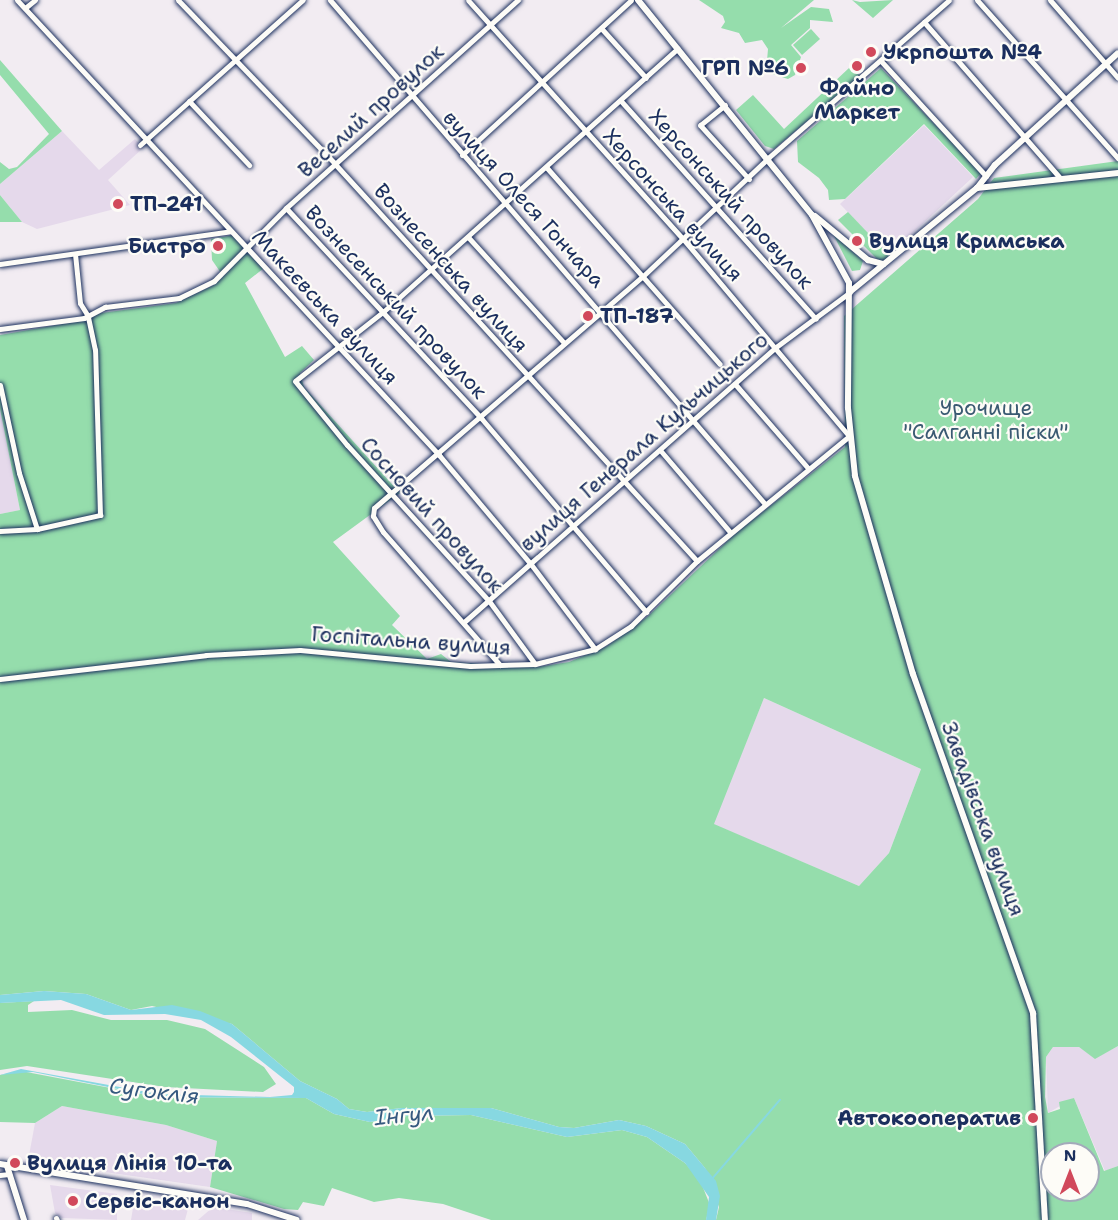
<!DOCTYPE html>
<html>
<head>
<meta charset="utf-8">
<style>
	body { margin:0 }
	#map { position:relative; width:1118px; height:1220px; overflow:hidden; background:#f2ecf2; font-family:"Shantell Sans",sans-serif }
	div>[style] { position:absolute }
	[style*='--x'] { left:calc(var(--x)*1px); top:calc(var(--y)*1px); width:calc(var(--w)*1px); rotate:calc(var(--a)*1deg) }
	.built>* { inset:0; background:#e5d9eb }
	.green>* { inset:0; background:#95ddac }
	.water>* { inset:0; background:#87d8e1 }
	.stream>* { height:1.5px; margin:-0.75px; padding:0 0.75px; transform-origin:0.75px; border-radius:0.75px; background:#87d8e1 }
	.roads { filter:drop-shadow(0 0 2px #1b2f5e) drop-shadow(0 0 2px #1b2f5e) }
	.minor>* { height:5px; margin:-2.5px; padding:0 2.5px; transform-origin:2.5px; border-radius:2.5px; background:#fdfcf7 }
	.tertiary>* { height:6px; margin:-3px; padding:0 3px; transform-origin:3px; border-radius:3px; background:#fdfcf7 }
	.dots>* { width:16px; height:16px; translate:-50% -50%; box-sizing:border-box; border:3px solid #fdfcf7; border-radius:50% }
	span { translate:-50% -50%; white-space:nowrap; text-align:center; line-height:1.15; -webkit-text-stroke:4.5px #fdfcf7; paint-order:stroke }
	.poi-label { font-size:21px; color:#1b2f5e; font-weight:700 }
	.left { translate:0 -50%; text-align:left }
	.right { translate:-100% -50%; text-align:right }
	.street-label { font-size:21px; color:#1b2f5e }
	.park-label { font-size:21px; color:#3a5a72 }
	.water-label { font-size:22px; color:#36597f; font-style:italic }
	.north { position:absolute; left:1040px; top:1142px; width:60px; height:60px; box-sizing:border-box; background:#fdfcf7; border:2px solid #a3aaba; border-radius:50%; rotate:0deg; font-size:16px; font-weight:700; line-height:24px; text-align:center; color:#1b2f5e }
	.north::after { content:''; display:block; margin:auto; width:21px; height:27px; background:#d1495b; clip-path:polygon(50% 0,100% 100%,50% 72%,0 100%) }
</style>
</head>
<body>
<div id="map">
	<div class="built">
		<div style="clip-path:polygon(924px 125px,973px 177px,889px 255px,840px 204px)"></div>
		<div style="clip-path:polygon(62px 131px,99px 170px,135px 139px,143px 148px,108px 180px,130px 205px,37px 229px,22px 222px,0 195px,0 184px)"></div>
		<div style="clip-path:polygon(0 409px,20px 510px,0 514px)"></div>
		<div style="clip-path:polygon(764px 698px,921px 769px,889px 853px,859px 886px,713px 824px)"></div>
		<div style="clip-path:polygon(1118px 1046px,1118px 1166px,1105px 1171px,1074px 1098px,1048px 1113px,1046px 1057px,1053px 1047px,1079px 1047px,1095px 1058px)"></div>
		<div style="clip-path:polygon(62px 1106px,166px 1125px,217px 1141px,210px 1187px,28px 1161px,35px 1123px)"></div>
		<div style="clip-path:polygon(50px 1185px,117px 1194px,117px 1220px,62px 1218px,55px 1213px)"></div>
		<div style="clip-path:polygon(134px 1202px,171px 1207px,188px 1209px,185px 1220px,131px 1220px)"></div>
		<div style="clip-path:polygon(213px 1207px,252px 1213px,252px 1220px,198px 1220px)"></div>
	</div>
	<div class="green">
		<div style="clip-path:polygon(699px 0,814px 0,781px 28px,811px 7px,829px 9px,833px 22px,810px 20px,810px 28px,791px 45px,801px 57px,795px 75px,788px 79px,766px 72px,768px 49px,762px 40px,745px 43px,739px 33px,721px 28px,725px 22px,723px 16px)"></div>
		<div style="clip-path:polygon(852px 0,860px 2px,893px 0,873px 18px)"></div>
		<div style="clip-path:polygon(811px 29px,820px 39px,802px 55px,793px 45px)"></div>
		<div style="clip-path:polygon(0 60px,62px 131px,0 184px,0 162px,9px 169px,17px 167px,49px 134px,0 75px)"></div>
		<div style="clip-path:polygon(849px 68px,861px 76px,774px 149px,765px 146px,736px 110px,753px 95px,784px 129px)"></div>
		<div style="clip-path:polygon(881px 68px,981px 173px,976px 179px,924px 124px,845px 199px,829px 200px,828px 190px,819px 178px,798px 162px,797px 141px)"></div>
		<div style="clip-path:polygon(evenodd,1118px 161px,1118px 1046px,1095px 1059px,1079px 1047px,1053px 1047px,1046px 1057px,1045px 1097px,1048px 1113px,1060px 1109px,1059px 1102px,1074px 1098px,1104px 1171px,1118px 1166px,1118px 1220px,716px 1220px,719px 1207px,705px 1168px,685px 1144px,646px 1126px,619px 1120px,574px 1128px,559px 1127px,491px 1108px,402px 1108px,367px 1112px,349px 1109px,337px 1099px,300px 1081px,232px 1024px,152px 1006px,131px 1010px,86px 994px,44px 991px,0 995px,0 514px,20px 510px,0 409px,0 335px,85px 320px,101px 313px,176px 303px,214px 285px,223px 276px,212px 260px,211px 239px,234px 235px,264px 268px,245px 283px,285px 357px,302px 346px,314px 360px,300px 373px,304px 387px,400px 493px,333px 542px,400px 616px,392px 625px,427px 659px,441px 654px,451px 662px,537px 667px,569px 662px,607px 646px,647px 617px,736px 533px,845px 447px,844px 316px,978px 199px,994px 178px,1118px 161px,764px 698px,921px 769px,889px 853px,859px 886px,714px 824px,764px 698px,1118px 161px,1052px 1154px,1088px 1154px,1088px 1190px,1052px 1190px,1052px 1154px)"></div>
		<div style="clip-path:polygon(0 195px,22px 222px,0 222px)"></div>
		<div style="clip-path:polygon(848px 212px,889px 255px,886px 260px,879px 261px,838px 220px)"></div>
		<div style="clip-path:polygon(833px 234px,863px 261px,860px 270px,852px 271px)"></div>
		<div style="clip-path:polygon(34px 1001px,28px 1005px,28px 1012px,72px 1010px,111px 1020px,167px 1020px,205px 1029px,264px 1067px,276px 1084px,263px 1092px,165px 1087px,27px 1066px,0 1070px,0 1003px)"></div>
		<div style="clip-path:polygon(21px 1071px,158px 1097px,306px 1098px,334px 1114px,370px 1122px,407px 1116px,471px 1115px,567px 1137px,622px 1130px,647px 1137px,685px 1163px,700px 1180px,710px 1205px,706px 1220px,491px 1220px,443px 1204px,399px 1198px,374px 1202px,332px 1188px,324px 1206px,303px 1202px,298px 1210px,284px 1209px,210px 1187px,217px 1141px,166px 1125px,62px 1106px,35px 1123px,0 1122px,0 1075px)"></div>
	</div>
	<div class="water">
		<div style="clip-path:polygon(44px 991px,86px 994px,131px 1010px,172px 1005px,200px 1011px,232px 1024px,300px 1081px,337px 1099px,349px 1109px,367px 1112px,402px 1108px,491px 1108px,559px 1127px,574px 1128px,619px 1120px,646px 1126px,685px 1144px,716px 1181px,720px 1196px,716px 1220px,706px 1220px,709px 1197px,685px 1163px,647px 1137px,622px 1130px,567px 1137px,471px 1115px,407px 1116px,370px 1122px,334px 1114px,306px 1098px,158px 1097px,33px 1072px,0 1075px,21px 1069px,158px 1094px,270px 1097px,292px 1095px,294px 1092px,294px 1087px,231px 1037px,201px 1020px,165px 1014px,104px 1015px,61px 1000px,0 1003px,0 995px)"></div>
	</div>
	<div class="stream">
		<div style="--x:712;--y:1179;--w:104;--a:-49.3"></div>
	</div>
	<div class="roads">
		<div class="minor">
			<div style="--x:17;--y:0;--w:621;--a:47.15"></div>
			<div style="--x:439;--y:455;--w:141;--a:49.9"></div>
			<div style="--x:530;--y:563;--w:108;--a:52.9"></div>
			<div style="--x:178;--y:0;--w:227;--a:46.2"></div>
			<div style="--x:335;--y:164;--w:537;--a:47.64"></div>
			<div style="--x:330;--y:0;--w:664;--a:49.21"></div>
			<div style="--x:977;--y:0;--w:212;--a:48.3"></div>
			<div style="--x:1050;--y:0;--w:103;--a:48.9"></div>
			<div style="--x:25;--y:8;--w:13;--a:-39"></div>
			<div style="--x:924;--y:22;--w:207;--a:48.9"></div>
			<div style="--x:601;--y:28;--w:67;--a:48"></div>
			<div style="--x:881;--y:61;--w:156;--a:47.6"></div>
			<div style="--x:189;--y:101;--w:88;--a:46.8"></div>
			<div style="--x:621;--y:101;--w:292;--a:48.2"></div>
			<div style="--x:725;--y:105;--w:32;--a:141"></div>
			<div style="--x:700;--y:125;--w:73;--a:47.8"></div>
			<div style="--x:140;--y:145;--w:218;--a:-41.7"></div>
			<div style="--x:462;--y:155;--w:229;--a:-42.5"></div>
			<div style="--x:547;--y:168;--w:261;--a:48.6"></div>
			<div style="--x:286;--y:208;--w:287;--a:47.1"></div>
			<div style="--x:481;--y:418;--w:255;--a:49.6"></div>
			<div style="--x:468;--y:237;--w:143;--a:47.8"></div>
			<div style="--x:0;--y:264;--w:233;--a:-8.1"></div>
			<div style="--x:0;--y:329;--w:85;--a:-7.5"></div>
			<div style="--x:84;--y:318;--w:24;--a:-28"></div>
			<div style="--x:105;--y:307;--w:75;--a:-6.9"></div>
			<div style="--x:179;--y:298;--w:39;--a:-26"></div>
			<div style="--x:214;--y:281;--w:103;--a:-45.4"></div>
			<div style="--x:286;--y:208;--w:312;--a:-41.9"></div>
			<div style="--x:735;--y:384;--w:111;--a:49"></div>
			<div style="--x:0;--y:385;--w:90;--a:77.8"></div>
			<div style="--x:19;--y:473;--w:59;--a:72.2"></div>
			<div style="--x:660;--y:450;--w:108;--a:49.5"></div>
			<div style="--x:0;--y:531;--w:37;--a:-3"></div>
			<div style="--x:37;--y:529;--w:65;--a:-12.5"></div>
			<div style="--x:100;--y:515;--w:165;--a:-91.7"></div>
			<div style="--x:95;--y:350;--w:35;--a:-102"></div>
			<div style="--x:88;--y:316;--w:15;--a:-122"></div>
			<div style="--x:80;--y:303;--w:49;--a:-95.8"></div>
			<div style="--x:464;--y:622;--w:416;--a:-41.4"></div>
			<div style="--x:776;--y:347;--w:92;--a:-36.6"></div>
			<div style="--x:535;--y:664;--w:78;--a:-126.1"></div>
			<div style="--x:489;--y:601;--w:211;--a:-132.3"></div>
			<div style="--x:347;--y:445;--w:82;--a:-129.1"></div>
			<div style="--x:295;--y:381;--w:113;--a:-38.2"></div>
			<div style="--x:384;--y:311;--w:394;--a:-41.8"></div>
			<div style="--x:500;--y:665;--w:177;--a:-131.3"></div>
			<div style="--x:383;--y:532;--w:19;--a:-122"></div>
			<div style="--x:373;--y:516;--w:8;--a:-83"></div>
			<div style="--x:374;--y:508;--w:355;--a:-40.8"></div>
			<div style="--x:643;--y:276;--w:172;--a:-43.3"></div>
			<div style="--x:768;--y:158;--w:240;--a:-41.1"></div>
			<div style="--x:0;--y:679;--w:207;--a:-6.6"></div>
			<div style="--x:206;--y:655;--w:94;--a:-3"></div>
			<div style="--x:300;--y:650;--w:171;--a:5.4"></div>
			<div style="--x:470;--y:666;--w:65;--a:-1.8"></div>
			<div style="--x:535;--y:664;--w:62;--a:-14"></div>
			<div style="--x:595;--y:649;--w:43;--a:-32.6"></div>
			<div style="--x:631;--y:626;--w:93;--a:-44.6"></div>
			<div style="--x:697;--y:561;--w:197;--a:-39.4"></div>
			<div style="--x:849;--y:436;--w:258;--a:-130.1"></div>
			<div style="--x:683;--y:239;--w:321;--a:-132"></div>
			<div style="--x:0;--y:1175;--w:9;--a:-6"></div>
			<div style="--x:56;--y:1218;--w:2;--a:63"></div>
		</div>
		<div class="tertiary">
			<div style="--x:638;--y:0;--w:277;--a:51"></div>
			<div style="--x:812;--y:215;--w:77;--a:61.4"></div>
			<div style="--x:849;--y:283;--w:125;--a:90.5"></div>
			<div style="--x:848;--y:408;--w:68;--a:84.1"></div>
			<div style="--x:855;--y:476;--w:206;--a:73.7"></div>
			<div style="--x:913;--y:674;--w:360;--a:70.5"></div>
			<div style="--x:1033;--y:1013;--w:207;--a:86.7"></div>
			<div style="--x:977;--y:188;--w:142;--a:-6.1"></div>
			<div style="--x:815;--y:216;--w:69;--a:39.7"></div>
			<div style="--x:868;--y:260;--w:16;--a:15"></div>
			<div style="--x:851;--y:291;--w:163;--a:-39.3"></div>
			<div style="--x:977;--y:188;--w:29;--a:-52"></div>
			<div style="--x:995;--y:165;--w:166;--a:-42.3"></div>
			<div style="--x:0;--y:1164;--w:250;--a:9.2"></div>
			<div style="--x:247;--y:1204;--w:52;--a:17.7"></div>
			<div style="--x:7;--y:1166;--w:57;--a:72.5"></div>
		</div>
	</div>
	<div class="dots">
		<div style="left:871px;top:52px;background:#d1495b"></div>
		<div style="left:857px;top:66px;background:#d1495b"></div>
		<div style="left:801px;top:68px;background:#d1495b"></div>
		<div style="left:118px;top:204px;background:#d1495b"></div>
		<div style="left:857px;top:241px;background:#d1495b"></div>
		<div style="left:218px;top:246px;background:#d1495b"></div>
		<div style="left:588px;top:316px;background:#d1495b"></div>
		<div style="left:1033px;top:1118px;background:#d1495b"></div>
		<div style="left:15px;top:1163px;background:#d1495b"></div>
		<div style="left:73px;top:1201px;background:#d1495b"></div>
	</div>
	<div class="poi-label">
		<span class="left" style="left:883px;top:52px">Укрпошта №4</span>
		<span class="right" style="left:789px;top:68px">ГРП №6</span>
		<span style="left:857px;top:100px">Файно<br>Маркет</span>
		<span class="left" style="left:130px;top:204px">ТП-241</span>
		<span class="left" style="left:869px;top:241px">Вулиця Кримська</span>
		<span class="right" style="left:206px;top:246px">Бистро</span>
		<span class="left" style="left:600px;top:316px">ТП-187</span>
		<span class="right" style="left:1021px;top:1118px">Автокооператив</span>
		<span class="left" style="left:27px;top:1163px">Вулиця Лінія 10-та</span>
		<span class="left" style="left:85px;top:1201px">Сервіс-канон</span>
	</div>
	<div class="street-label">
		<span style="left:371px;top:111px;rotate:-42deg">Веселий провулок</span>
		<span style="left:524px;top:199px;rotate:48deg">вулиця Олеся Гончара</span>
		<span style="left:731px;top:199px;rotate:48deg">Херсонський провулок</span>
		<span style="left:673px;top:205px;rotate:48deg">Херсонська вулиця</span>
		<span style="left:451px;top:268px;rotate:48deg">Вознесенська вулиця</span>
		<span style="left:396px;top:302px;rotate:47deg">Вознесенський провулок</span>
		<span style="left:325px;top:307px;rotate:47deg">Макеєвська вулиця</span>
		<span style="left:644px;top:442px;rotate:-41deg">вулиця Генерала Кульчицького</span>
		<span style="left:432px;top:515px;rotate:48deg">Сосновий провулок</span>
		<span style="left:411px;top:641px;rotate:4deg">Госпітальна вулиця</span>
		<span style="left:983px;top:819px;rotate:70deg">Завадівська вулиця</span>
	</div>
	<div class="park-label">
		<span style="left:986px;top:420px">Урочище<br>"Салганні піски"</span>
	</div>
	<div class="water-label">
		<span style="left:154px;top:1091px;rotate:7deg">Сугоклія</span>
		<span style="left:404px;top:1115px;rotate:-5deg">Інгул</span>
	</div>
	<div class="north">N</div>
</div>
</body>
</html>
